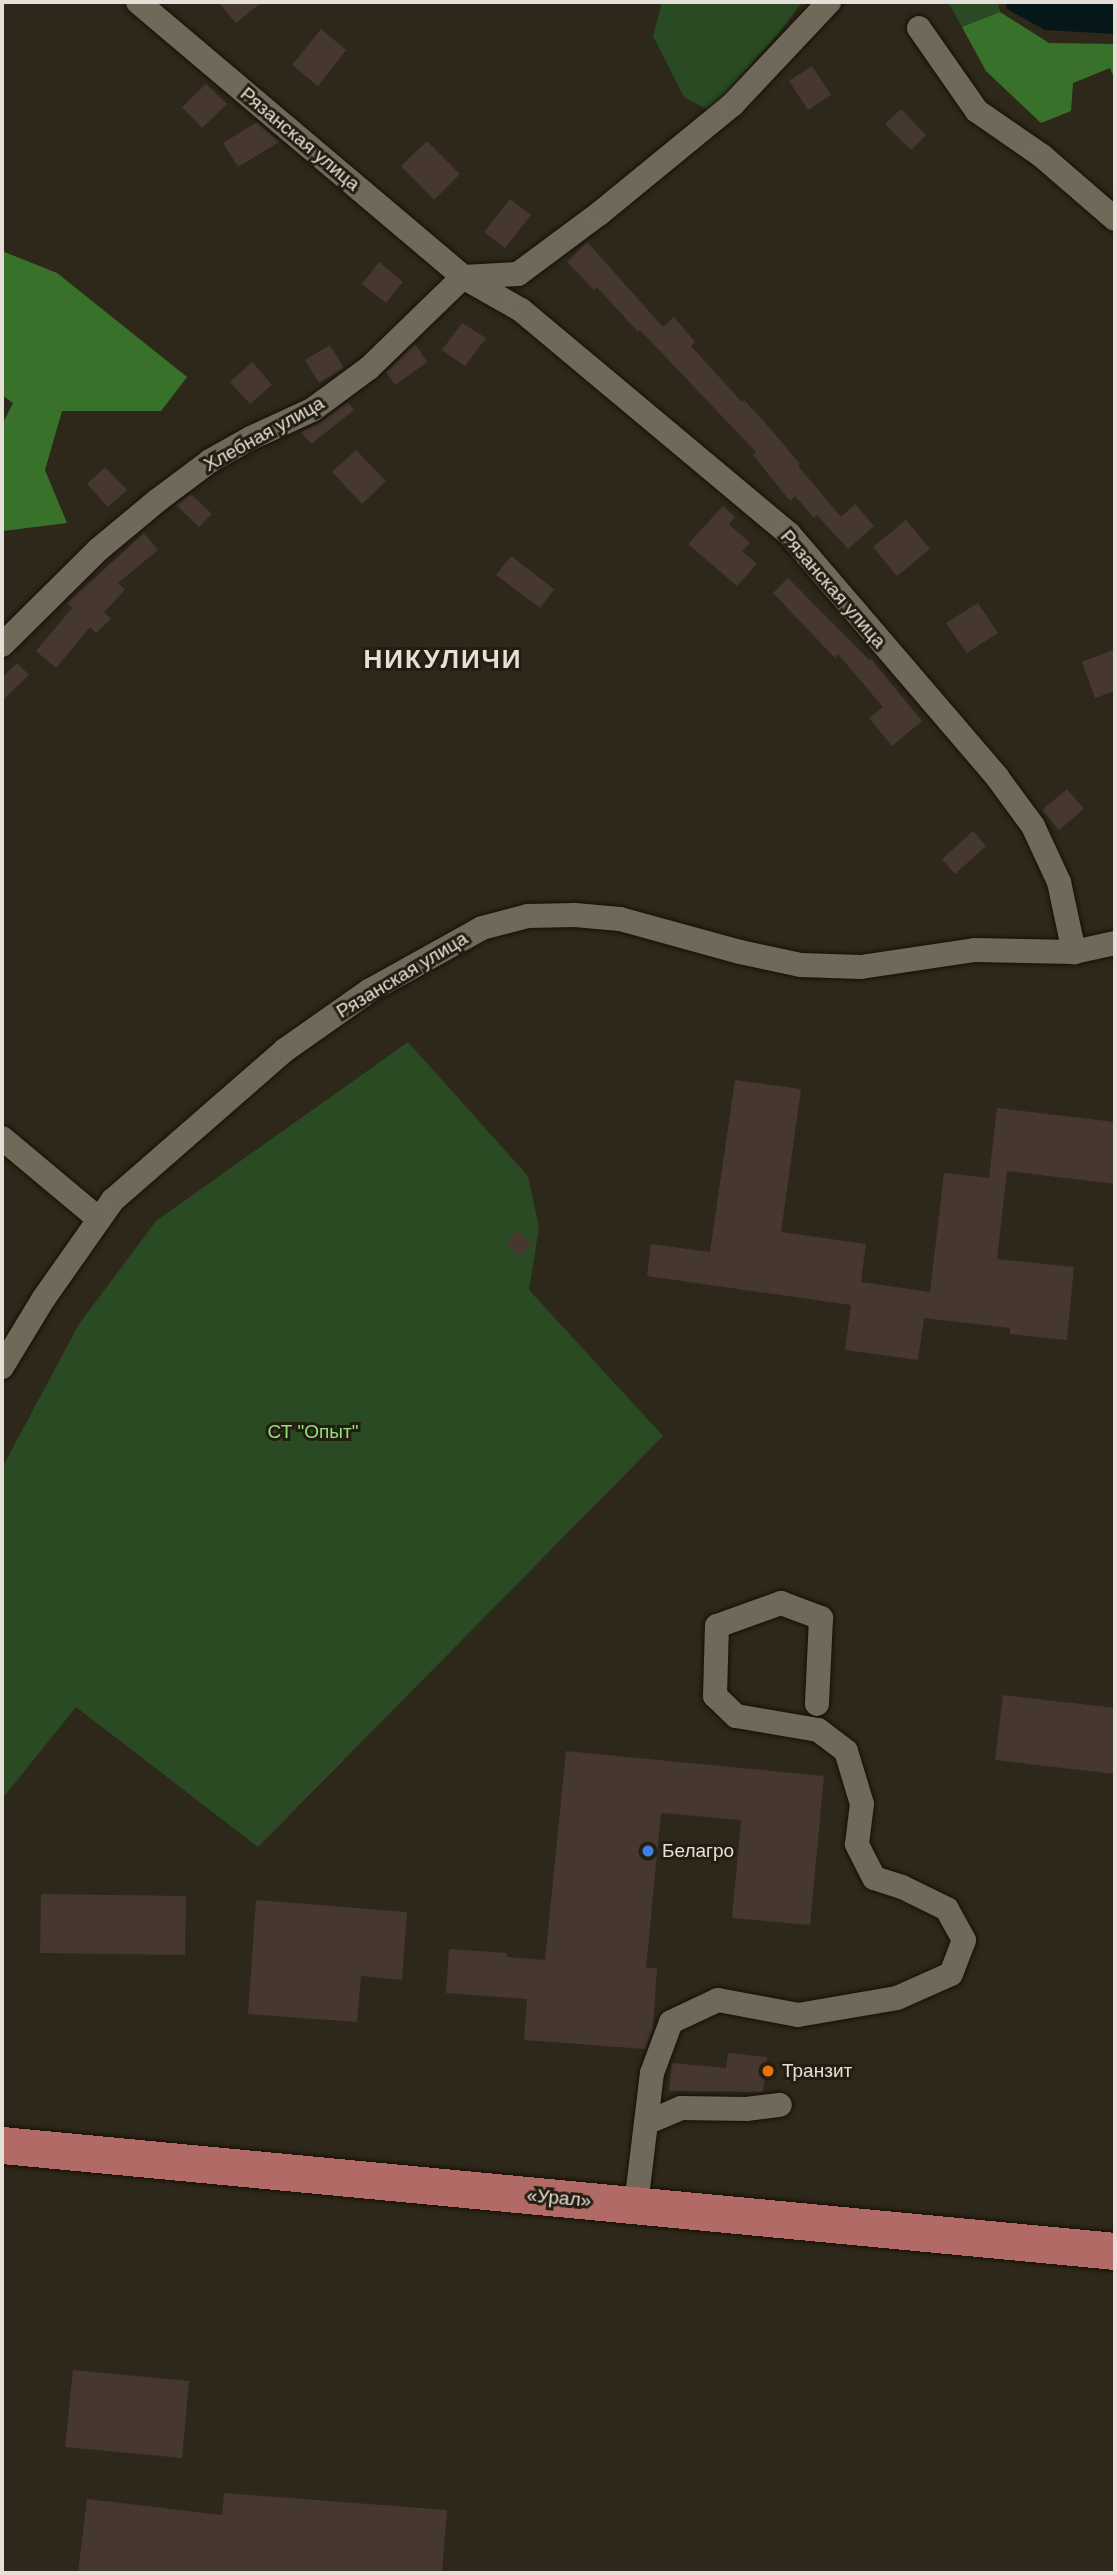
<!DOCTYPE html>
<html>
<head>
<meta charset="utf-8">
<style>
	body { margin:0 }
	#map { position:relative; width:1117px; height:2575px; overflow:hidden; background:#2e281b; font-family:Arial,sans-serif }
	div>[style] { position:absolute }
	[style*='--x'] { left:calc(var(--x)*1px); top:calc(var(--y)*1px); width:calc(var(--w)*1px); rotate:calc(var(--a)*1deg) }
	.green>* { inset:0; background:#294a22 }
	.forest>* { inset:0; background:#38722a }
	.water>* { inset:0; background:#06171a }
	.building>* { inset:0; background:#463731 }
	.roads { filter:drop-shadow(0 0 2px #161005) drop-shadow(0 0 2px #161005) }
	.minor>* { height:24px; margin:-12px; padding:0 12px; transform-origin:12px; border-radius:12px; background:#70695a }
	.highway>* { height:37px; margin:-18.5px; padding:0 18.5px; transform-origin:18.5px; border-radius:18.5px; background:#b26a66 }
	.dots>* { width:19px; height:19px; translate:-50% -50%; box-sizing:border-box; border:4px solid #241e11; border-radius:50% }
	span { translate:-50% -50%; white-space:nowrap; text-align:center; line-height:1.15; -webkit-text-stroke:6px #241e11; paint-order:stroke }
	.street-label { font-size:19px; color:#e4e0d8 }
	.park-label { font-size:19px; color:#91df7e }
	.poi-label { font-size:19px; color:#e4e0d8 }
	.left { translate:0 -50%; text-align:left }
	.district-label { font-size:26px; color:#e4e0d8; font-weight:700; letter-spacing:2px }
	.frame { position:absolute; inset:0; border:4px solid #e4e0d8; pointer-events:none }
</style>
</head>
<body>
<div id="map">
	<div class="green">
		<div style="clip-path:polygon(662px 2px,802px 2px,783px 28px,710px 111px,684px 97px,653px 36px)"></div>
		<div style="clip-path:polygon(948px 2px,998px 2px,1000px 12px,962px 27px)"></div>
		<div style="clip-path:polygon(408px 1042px,528px 1176px,539px 1227px,529px 1290px,663px 1436px,258px 1847px,76px 1707px,2px 1799px,2px 1468px,79px 1324px,156px 1221px)"></div>
	</div>
	<div class="forest">
		<div style="clip-path:polygon(1000px 12px,1049px 43px,1115px 44px,1115px 80px,1110px 68px,1073px 83px,1071px 111px,1041px 123px,986px 71px,962px 27px)"></div>
		<div style="clip-path:polygon(2px 251px,57px 273px,187px 377px,161px 411px,62px 411px,45px 470px,67px 523px,3px 531px,2px 425px,13px 403px,2px 395px)"></div>
	</div>
	<div class="water">
		<div style="clip-path:polygon(1005px 2px,1115px 2px,1115px 34px,1045px 30px,1007px 9px)"></div>
	</div>
	<div class="building">
		<div style="clip-path:polygon(218px 2px,262px 2px,236px 23px)"></div>
		<div style="clip-path:polygon(321px 29px,346px 50px,318px 86px,292px 65px)"></div>
		<div style="clip-path:polygon(812px 66px,831px 95px,808px 110px,789px 81px)"></div>
		<div style="clip-path:polygon(206px 84px,227px 104px,202px 128px,182px 107px)"></div>
		<div style="clip-path:polygon(901px 109px,926px 135px,911px 150px,885px 124px)"></div>
		<div style="clip-path:polygon(257px 122px,279px 142px,238px 167px,223px 143px)"></div>
		<div style="clip-path:polygon(427px 141px,460px 174px,434px 200px,401px 166px)"></div>
		<div style="clip-path:polygon(510px 199px,531px 215px,505px 248px,484px 232px)"></div>
		<div style="clip-path:polygon(587px 242px,663px 327px,674px 317px,695px 342px,691px 346px,742px 402px,744px 400px,768px 426px,800px 464px,798px 466px,841px 517px,855px 504px,874px 526px,848px 549px,817px 515px,814px 518px,795px 496px,790px 501px,753px 455px,756px 452px,640px 330px,638px 332px,597px 287px,594px 290px,567px 262px)"></div>
		<div style="clip-path:polygon(379px 262px,403px 282px,386px 303px,362px 284px)"></div>
		<div style="clip-path:polygon(462px 323px,486px 338px,465px 366px,442px 350px)"></div>
		<div style="clip-path:polygon(415px 344px,427px 362px,395px 385px,386px 372px)"></div>
		<div style="clip-path:polygon(330px 345px,344px 368px,319px 383px,305px 360px)"></div>
		<div style="clip-path:polygon(252px 362px,272px 385px,250px 404px,230px 382px)"></div>
		<div style="clip-path:polygon(348px 402px,354px 410px,311px 444px,301px 432px,321px 422px)"></div>
		<div style="clip-path:polygon(356px 450px,386px 481px,362px 504px,332px 472px)"></div>
		<div style="clip-path:polygon(105px 467px,127px 490px,108px 507px,87px 484px)"></div>
		<div style="clip-path:polygon(191px 494px,212px 514px,199px 527px,176px 505px)"></div>
		<div style="clip-path:polygon(723px 506px,735px 517px,729px 524px,750px 543px,742px 551px,757px 564px,737px 586px,688px 544px)"></div>
		<div style="clip-path:polygon(906px 520px,930px 549px,897px 576px,873px 547px)"></div>
		<div style="clip-path:polygon(144px 533px,158px 550px,118px 583px,125px 590px,104px 612px,111px 619px,96px 633px,90px 627px,56px 668px,36px 651px,72px 608px,67px 603px)"></div>
		<div style="clip-path:polygon(511px 556px,554px 589px,540px 608px,496px 575px)"></div>
		<div style="clip-path:polygon(788px 578px,869px 660px,871px 659px,922px 721px,892px 746px,869px 718px,883px 707px,838px 654px,835px 658px,773px 593px)"></div>
		<div style="clip-path:polygon(978px 603px,998px 633px,967px 653px,946px 623px)"></div>
		<div style="clip-path:polygon(1115px 649px,1115px 691px,1095px 698px,1082px 662px)"></div>
		<div style="clip-path:polygon(17px 663px,29px 675px,2px 701px,2px 678px)"></div>
		<div style="clip-path:polygon(1067px 789px,1084px 809px,1059px 830px,1042px 810px)"></div>
		<div style="clip-path:polygon(973px 831px,986px 846px,955px 874px,942px 859px)"></div>
		<div style="clip-path:polygon(735px 1080px,801px 1089px,781px 1232px,866px 1244px,861px 1282px,930px 1292px,944px 1173px,989px 1178px,997px 1108px,1115px 1122px,1115px 1184px,1007px 1171px,997px 1259px,1074px 1267px,1067px 1340px,1010px 1334px,1010px 1328px,924px 1318px,918px 1360px,845px 1350px,851px 1305px,647px 1276px,651px 1244px,710px 1252px)"></div>
		<div style="clip-path:polygon(518px 1230px,532px 1245px,520px 1257px,506px 1242px)"></div>
		<div style="clip-path:polygon(1003px 1695px,1115px 1708px,1115px 1774px,995px 1760px)"></div>
		<div style="clip-path:polygon(566px 1751px,824px 1776px,810px 1925px,732px 1918px,741px 1820px,661px 1813px,646px 1968px,657px 1968px,653px 2028px,645px 2049px,524px 2040px,527px 1999px,446px 1993px,449px 1949px,507px 1953px,507px 1957px,545px 1960px)"></div>
		<div style="clip-path:polygon(41px 1894px,186px 1896px,185px 1955px,40px 1953px)"></div>
		<div style="clip-path:polygon(256px 1900px,407px 1912px,402px 1980px,361px 1976px,357px 2022px,248px 2014px)"></div>
		<div style="clip-path:polygon(728px 2053px,767px 2057px,763px 2092px,669px 2091px,672px 2063px,726px 2068px)"></div>
		<div style="clip-path:polygon(73px 2370px,189px 2381px,182px 2458px,65px 2447px)"></div>
		<div style="clip-path:polygon(224px 2493px,447px 2510px,442px 2573px,78px 2573px,87px 2499px,222px 2515px)"></div>
	</div>
	<div class="roads">
		<div class="minor">
			<div style="--x:138;--y:2;--w:426;--a:40.2"></div>
			<div style="--x:463;--y:277;--w:67;--a:29.6"></div>
			<div style="--x:521;--y:310;--w:349;--a:39.9"></div>
			<div style="--x:789;--y:534;--w:320;--a:49.4"></div>
			<div style="--x:997;--y:777;--w:61;--a:53.7"></div>
			<div style="--x:1033;--y:826;--w:62;--a:65.1"></div>
			<div style="--x:1059;--y:882;--w:72;--a:77.9"></div>
			<div style="--x:919;--y:28;--w:101;--a:55.1"></div>
			<div style="--x:977;--y:111;--w:79;--a:34.7"></div>
			<div style="--x:1042;--y:156;--w:96;--a:40.8"></div>
			<div style="--x:463;--y:277;--w:55;--a:-3.1"></div>
			<div style="--x:518;--y:274;--w:102;--a:-36.6"></div>
			<div style="--x:600;--y:213;--w:172;--a:-39.3"></div>
			<div style="--x:733;--y:104;--w:140;--a:-46.7"></div>
			<div style="--x:2;--y:645;--w:136;--a:-44.7"></div>
			<div style="--x:99;--y:549;--w:77;--a:-39.7"></div>
			<div style="--x:158;--y:500;--w:65;--a:-36.9"></div>
			<div style="--x:210;--y:461;--w:47;--a:-29.3"></div>
			<div style="--x:251;--y:438;--w:67;--a:-24.7"></div>
			<div style="--x:312;--y:410;--w:71;--a:-36.4"></div>
			<div style="--x:369;--y:368;--w:131;--a:-44.1"></div>
			<div style="--x:2;--y:1138;--w:126;--a:39.9"></div>
			<div style="--x:2;--y:1367;--w:81;--a:-58.7"></div>
			<div style="--x:44;--y:1298;--w:120;--a:-54.9"></div>
			<div style="--x:113;--y:1200;--w:228;--a:-41.1"></div>
			<div style="--x:285;--y:1050;--w:103;--a:-35.1"></div>
			<div style="--x:369;--y:991;--w:129;--a:-29.1"></div>
			<div style="--x:482;--y:928;--w:48;--a:-14.6"></div>
			<div style="--x:528;--y:916;--w:47;--a:-1.2"></div>
			<div style="--x:575;--y:915;--w:45;--a:5.1"></div>
			<div style="--x:620;--y:919;--w:124;--a:15.4"></div>
			<div style="--x:740;--y:952;--w:62;--a:12"></div>
			<div style="--x:801;--y:965;--w:60;--a:1.9"></div>
			<div style="--x:861;--y:967;--w:115;--a:-8.5"></div>
			<div style="--x:975;--y:950;--w:99;--a:1.2"></div>
			<div style="--x:1074;--y:952;--w:42;--a:-12.4"></div>
			<div style="--x:646;--y:2123;--w:38;--a:-23"></div>
			<div style="--x:681;--y:2108;--w:65;--a:0.9"></div>
			<div style="--x:746;--y:2109;--w:34;--a:-7"></div>
			<div style="--x:636;--y:2205;--w:133;--a:-83.1"></div>
			<div style="--x:652;--y:2073;--w:54;--a:-69.6"></div>
			<div style="--x:671;--y:2022;--w:52;--a:-25.1"></div>
			<div style="--x:718;--y:2000;--w:81;--a:10.6"></div>
			<div style="--x:798;--y:2015;--w:100;--a:-9.7"></div>
			<div style="--x:897;--y:1998;--w:59;--a:-24"></div>
			<div style="--x:951;--y:1974;--w:36;--a:-69"></div>
			<div style="--x:964;--y:1940;--w:35;--a:-119"></div>
			<div style="--x:947;--y:1909;--w:50;--a:-153.9"></div>
			<div style="--x:902;--y:1887;--w:29;--a:-162"></div>
			<div style="--x:874;--y:1878;--w:38;--a:-117"></div>
			<div style="--x:857;--y:1844;--w:40;--a:-82.9"></div>
			<div style="--x:862;--y:1804;--w:55;--a:-106.8"></div>
			<div style="--x:846;--y:1751;--w:35;--a:-143"></div>
			<div style="--x:818;--y:1730;--w:83;--a:-170.3"></div>
			<div style="--x:736;--y:1716;--w:29;--a:-136"></div>
			<div style="--x:715;--y:1696;--w:70;--a:-88.4"></div>
			<div style="--x:717;--y:1626;--w:68;--a:-19.8"></div>
			<div style="--x:781;--y:1603;--w:43;--a:20.6"></div>
			<div style="--x:821;--y:1618;--w:86;--a:92.7"></div>
		</div>
		<div class="highway">
			<div style="--x:2;--y:2145;--w:1118;--a:5.44"></div>
		</div>
	</div>
	<div class="dots">
		<div style="left:648px;top:1851px;background:#3f7fe0"></div>
		<div style="left:768px;top:2071px;background:#e8710a"></div>
	</div>
	<div class="street-label">
		<span style="left:300px;top:139px;rotate:40deg">Рязанская улица</span>
		<span style="left:264px;top:434px;rotate:-29deg">Хлебная улица</span>
		<span style="left:833px;top:589px;rotate:49deg">Рязанская улица</span>
		<span style="left:402px;top:975px;rotate:-31deg">Рязанская улица</span>
		<span style="left:559px;top:2198px;rotate:5deg">«Урал»</span>
	</div>
	<div class="park-label">
		<span style="left:313px;top:1432px">СТ "Опыт"</span>
	</div>
	<div class="poi-label">
		<span class="left" style="left:662px;top:1851px">Белагро</span>
		<span class="left" style="left:782px;top:2071px">Транзит</span>
	</div>
	<div class="district-label">
		<span style="left:443px;top:660px">НИКУЛИЧИ</span>
	</div>
	<div class="frame"></div>
</div>
</body>
</html>
